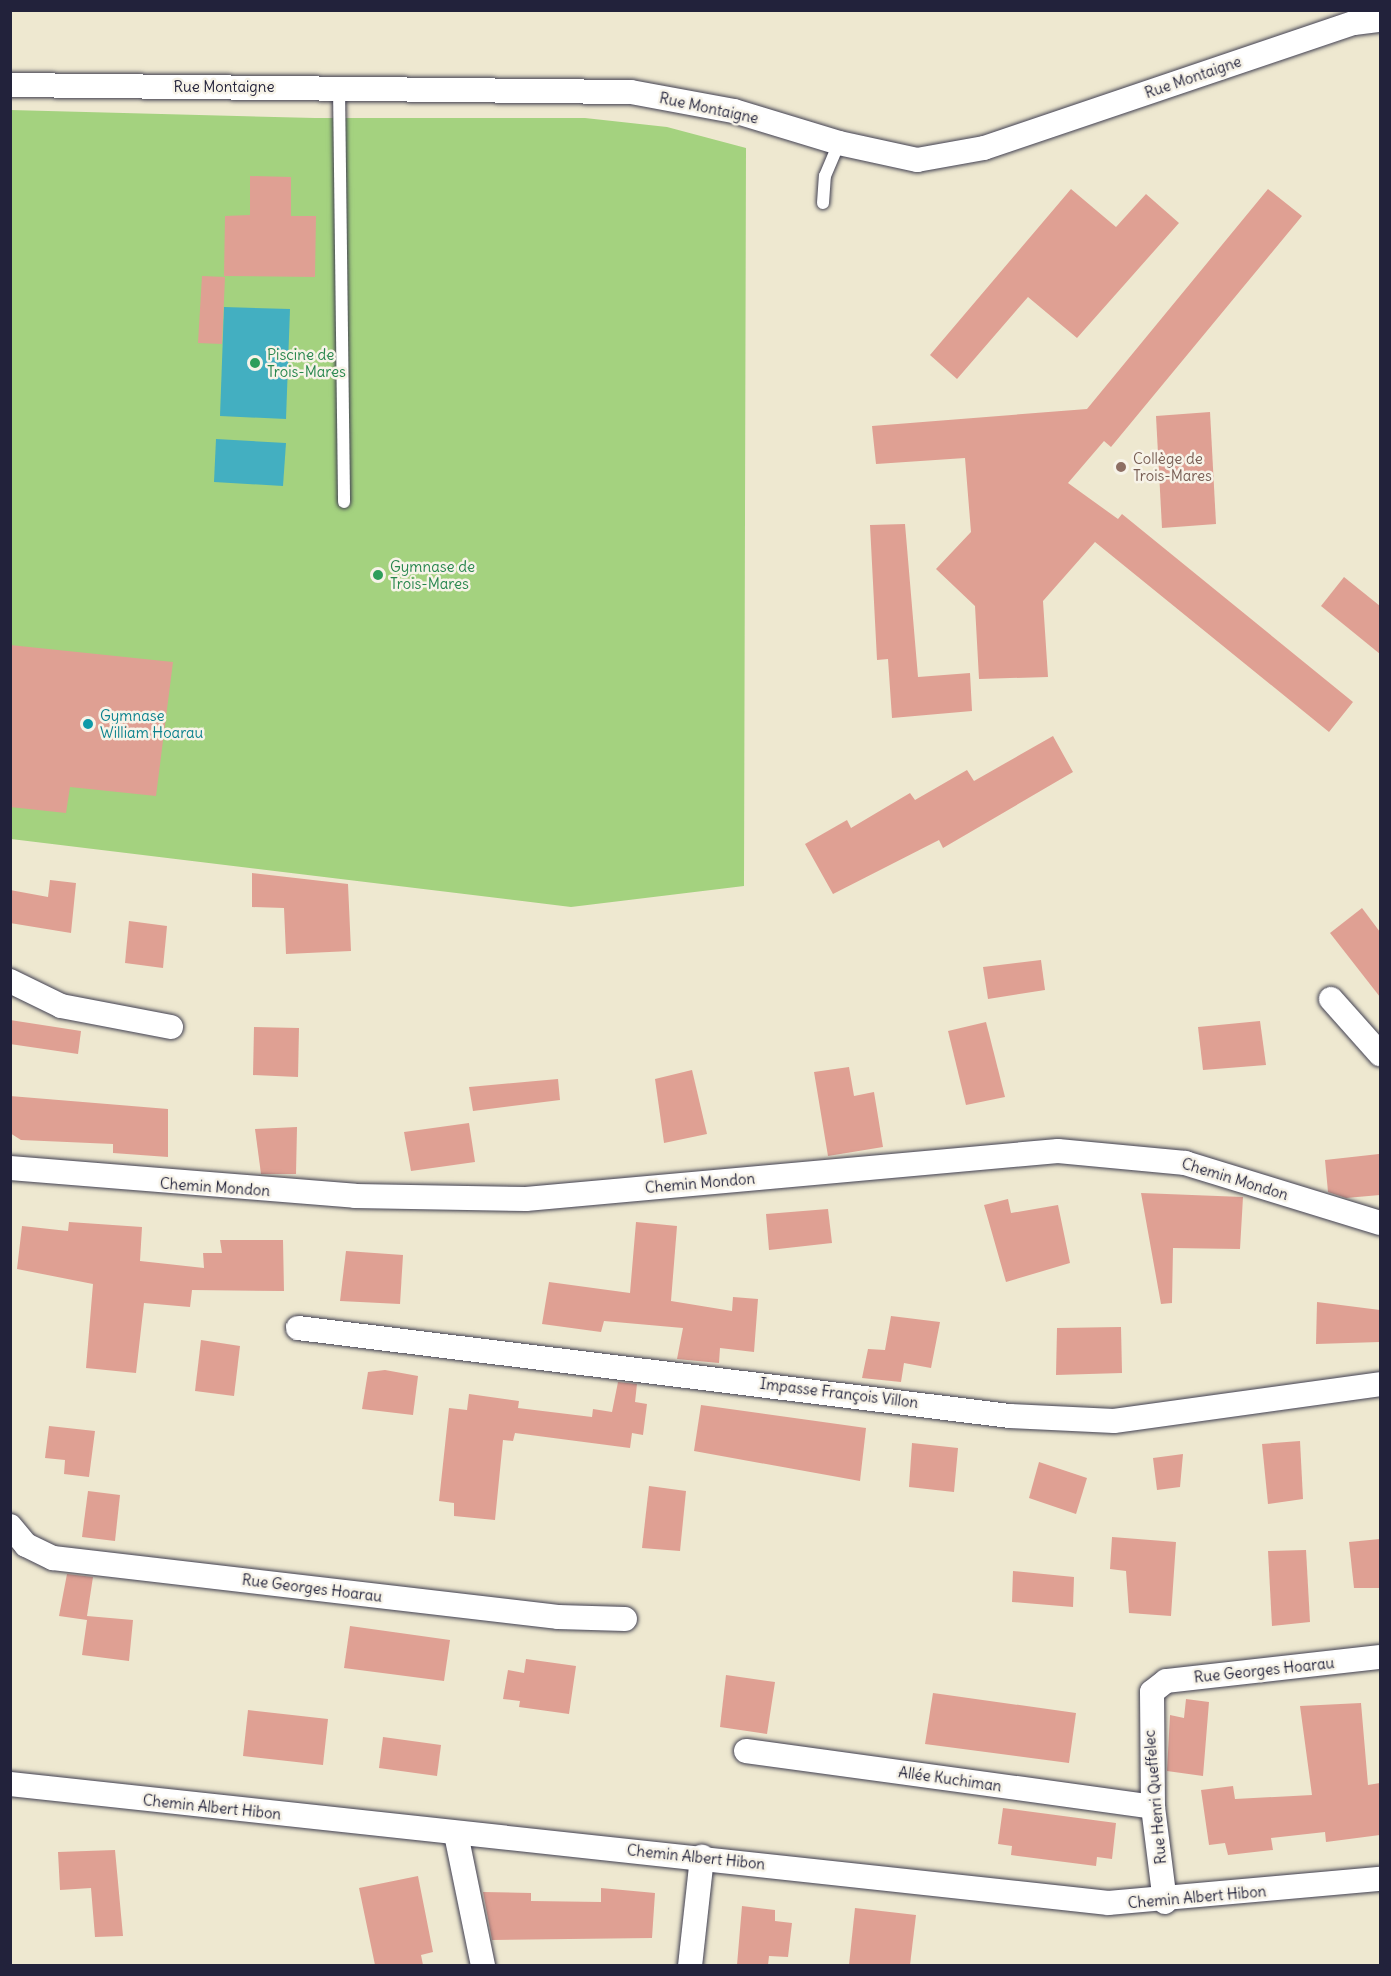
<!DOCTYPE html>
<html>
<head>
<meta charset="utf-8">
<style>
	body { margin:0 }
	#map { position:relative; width:1391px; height:1976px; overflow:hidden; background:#eee8d0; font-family:Delius,sans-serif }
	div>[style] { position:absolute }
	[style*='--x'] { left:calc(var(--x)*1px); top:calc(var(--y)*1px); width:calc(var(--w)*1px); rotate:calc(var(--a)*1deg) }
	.green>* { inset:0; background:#a4d27f }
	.water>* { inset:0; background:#43afc1 }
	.building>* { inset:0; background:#dfa093 }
	.roads { filter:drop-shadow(0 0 2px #414051) drop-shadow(0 0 2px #414051) }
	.lane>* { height:12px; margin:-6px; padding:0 6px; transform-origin:6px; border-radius:6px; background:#fff }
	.street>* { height:24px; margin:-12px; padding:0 12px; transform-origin:12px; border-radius:12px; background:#fff }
	.dots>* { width:16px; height:16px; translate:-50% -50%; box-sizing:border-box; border:3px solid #f7f3e8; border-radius:50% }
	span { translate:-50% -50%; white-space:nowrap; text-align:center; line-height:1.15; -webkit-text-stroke:5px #f7f3e8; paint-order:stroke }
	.street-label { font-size:15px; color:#22223b }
	.leisure-label { font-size:15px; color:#27864d }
	.left { translate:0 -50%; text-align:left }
	.education-label { font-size:15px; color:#785e54 }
	.culture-label { font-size:15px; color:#0d838f }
	.frame { position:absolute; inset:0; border:12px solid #22223b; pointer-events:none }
</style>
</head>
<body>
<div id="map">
	<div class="green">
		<div style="clip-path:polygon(10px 110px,315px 118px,585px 118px,667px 127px,746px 148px,744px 886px,571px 907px,11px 839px)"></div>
	</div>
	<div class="water">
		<div style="clip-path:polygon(224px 307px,290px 309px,286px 419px,220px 416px)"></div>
		<div style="clip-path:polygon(216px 439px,286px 443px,283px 486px,214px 482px)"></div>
	</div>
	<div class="building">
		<div style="clip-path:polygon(250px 176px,291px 177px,291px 216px,316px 216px,315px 277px,224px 276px,225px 216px,250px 215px)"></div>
		<div style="clip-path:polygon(1071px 189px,1116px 227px,1146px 194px,1179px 223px,1077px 338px,1028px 297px,957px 379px,930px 355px)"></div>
		<div style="clip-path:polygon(1268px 189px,1302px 216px,1111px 447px,1104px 441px,1068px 483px,1118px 519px,1122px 514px,1353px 702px,1329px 732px,1095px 542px,1043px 601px,1048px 677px,979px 679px,975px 606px,936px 569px,971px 532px,965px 458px,876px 464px,872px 426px,1087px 409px)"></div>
		<div style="clip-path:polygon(202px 276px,225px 277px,222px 344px,198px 343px)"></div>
		<div style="clip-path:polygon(1210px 412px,1216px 524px,1162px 528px,1156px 416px)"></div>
		<div style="clip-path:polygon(905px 524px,918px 677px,970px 673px,972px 711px,892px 718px,888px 659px,877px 660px,870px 525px)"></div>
		<div style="clip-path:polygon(1344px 577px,1380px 606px,1380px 654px,1321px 606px)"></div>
		<div style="clip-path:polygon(10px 645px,173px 662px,156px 796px,70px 787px,66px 813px,10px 807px)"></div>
		<div style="clip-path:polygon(1053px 736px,1073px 772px,943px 848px,939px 840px,833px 894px,805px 844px,847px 820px,851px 828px,910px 793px,915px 800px,967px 770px,974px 781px)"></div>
		<div style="clip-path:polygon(252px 873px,348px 884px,351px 951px,286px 954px,284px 908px,252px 907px)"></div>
		<div style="clip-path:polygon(50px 880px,76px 883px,71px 933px,10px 923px,10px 890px,48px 897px)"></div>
		<div style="clip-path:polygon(1362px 908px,1380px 932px,1380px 997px,1330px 933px)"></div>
		<div style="clip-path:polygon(129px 921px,167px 926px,163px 968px,125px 963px)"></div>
		<div style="clip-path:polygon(1041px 960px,1045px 990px,988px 999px,983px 967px)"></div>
		<div style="clip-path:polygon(10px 1020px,81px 1031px,78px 1054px,10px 1044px)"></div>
		<div style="clip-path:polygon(1260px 1021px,1266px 1065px,1203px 1070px,1198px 1027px)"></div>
		<div style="clip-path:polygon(986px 1022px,1005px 1097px,966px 1105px,948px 1031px)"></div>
		<div style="clip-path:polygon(254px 1027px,299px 1028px,298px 1077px,253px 1075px)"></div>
		<div style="clip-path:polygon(849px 1067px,854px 1096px,874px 1092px,883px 1147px,828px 1156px,814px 1072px)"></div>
		<div style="clip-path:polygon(692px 1070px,707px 1134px,664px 1143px,655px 1079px)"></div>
		<div style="clip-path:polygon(558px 1079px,560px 1100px,473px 1111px,469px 1087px)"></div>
		<div style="clip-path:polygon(10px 1096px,168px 1109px,168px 1157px,113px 1153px,113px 1144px,21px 1140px,10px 1133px)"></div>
		<div style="clip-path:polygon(469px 1123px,475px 1162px,411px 1171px,404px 1132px)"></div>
		<div style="clip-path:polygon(297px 1127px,296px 1174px,261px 1174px,255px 1129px)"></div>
		<div style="clip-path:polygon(1379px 1154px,1380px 1195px,1346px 1198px,1328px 1192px,1325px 1160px)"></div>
		<div style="clip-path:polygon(1141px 1193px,1243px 1197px,1240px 1249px,1173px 1248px,1172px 1303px,1161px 1304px)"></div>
		<div style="clip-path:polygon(1008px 1199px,1011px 1213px,1058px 1205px,1070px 1263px,1006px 1282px,984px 1205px)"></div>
		<div style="clip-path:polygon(828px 1209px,832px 1243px,769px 1250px,766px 1214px)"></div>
		<div style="clip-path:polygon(69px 1222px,142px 1227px,140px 1261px,204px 1268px,203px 1253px,222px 1253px,220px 1240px,283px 1240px,284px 1291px,192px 1290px,190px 1307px,144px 1303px,136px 1373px,86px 1368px,93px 1284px,17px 1269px,22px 1226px,68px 1231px)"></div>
		<div style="clip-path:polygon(636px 1222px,677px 1226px,671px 1301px,732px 1311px,733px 1297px,758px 1299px,754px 1352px,720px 1348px,719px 1363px,677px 1359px,683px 1328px,604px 1321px,601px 1332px,542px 1324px,549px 1282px,630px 1293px)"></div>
		<div style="clip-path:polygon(346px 1251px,403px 1255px,400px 1304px,340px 1301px)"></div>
		<div style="clip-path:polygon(1317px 1302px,1380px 1310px,1380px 1342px,1316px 1344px)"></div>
		<div style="clip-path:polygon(891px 1316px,940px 1322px,931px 1368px,904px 1363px,901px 1382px,862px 1378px,868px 1349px,885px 1350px)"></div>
		<div style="clip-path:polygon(1121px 1327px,1122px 1373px,1056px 1375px,1057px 1328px)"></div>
		<div style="clip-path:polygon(201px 1340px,240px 1346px,234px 1396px,195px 1391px)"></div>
		<div style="clip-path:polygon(385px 1370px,418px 1376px,413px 1415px,362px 1409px,368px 1372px)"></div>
		<div style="clip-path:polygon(618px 1382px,637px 1384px,635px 1402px,647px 1404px,643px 1435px,632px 1433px,630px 1448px,515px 1433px,513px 1441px,503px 1440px,495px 1520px,454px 1516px,454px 1503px,439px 1501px,449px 1408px,467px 1410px,469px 1394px,519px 1401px,518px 1408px,592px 1417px,593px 1409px,612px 1412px)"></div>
		<div style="clip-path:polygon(701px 1405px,866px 1428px,860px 1481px,694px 1451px)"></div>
		<div style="clip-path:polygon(49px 1426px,95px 1431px,89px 1477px,64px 1474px,65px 1460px,45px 1458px)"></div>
		<div style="clip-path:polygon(1300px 1441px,1303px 1499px,1268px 1504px,1262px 1444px)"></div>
		<div style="clip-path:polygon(912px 1443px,958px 1448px,954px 1492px,909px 1487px)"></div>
		<div style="clip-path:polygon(1183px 1454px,1180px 1487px,1157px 1490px,1153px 1458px)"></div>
		<div style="clip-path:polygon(1039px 1462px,1087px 1478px,1076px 1514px,1029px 1498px)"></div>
		<div style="clip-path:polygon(649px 1486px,686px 1491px,680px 1551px,642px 1548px)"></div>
		<div style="clip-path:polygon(88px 1491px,120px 1495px,115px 1541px,82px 1537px)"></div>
		<div style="clip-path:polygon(1112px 1537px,1176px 1542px,1171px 1616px,1129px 1613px,1126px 1571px,1110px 1569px)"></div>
		<div style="clip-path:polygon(1380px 1539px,1380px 1588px,1354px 1588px,1349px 1542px)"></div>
		<div style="clip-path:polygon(1306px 1550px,1310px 1622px,1272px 1626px,1268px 1551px)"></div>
		<div style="clip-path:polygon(1013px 1571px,1074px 1577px,1073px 1607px,1012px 1602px)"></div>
		<div style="clip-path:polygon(67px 1574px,93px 1577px,87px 1616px,133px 1620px,129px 1661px,82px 1655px,87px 1620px,59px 1616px)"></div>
		<div style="clip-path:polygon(350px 1626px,450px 1640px,444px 1681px,344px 1668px)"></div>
		<div style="clip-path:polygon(526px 1659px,576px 1666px,569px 1714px,519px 1707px,520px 1701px,503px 1699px,508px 1670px,524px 1673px)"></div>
		<div style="clip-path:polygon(726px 1675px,775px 1682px,767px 1734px,720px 1727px)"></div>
		<div style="clip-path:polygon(933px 1693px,1076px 1713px,1069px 1763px,925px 1744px)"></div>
		<div style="clip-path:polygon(1186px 1699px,1209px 1702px,1203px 1776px,1167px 1771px,1170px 1715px,1184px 1718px)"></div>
		<div style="clip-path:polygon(1361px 1703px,1368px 1785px,1380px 1783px,1380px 1835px,1326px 1842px,1325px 1832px,1271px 1838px,1273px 1850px,1228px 1855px,1225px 1843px,1209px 1845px,1201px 1790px,1233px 1786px,1235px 1799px,1312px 1795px,1300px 1706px)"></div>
		<div style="clip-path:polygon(248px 1710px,328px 1719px,323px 1765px,243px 1756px)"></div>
		<div style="clip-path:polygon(383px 1737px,441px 1745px,437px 1776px,379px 1768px)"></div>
		<div style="clip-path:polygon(1003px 1808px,1116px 1823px,1112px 1859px,1097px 1857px,1096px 1866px,1011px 1855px,1012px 1846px,998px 1844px)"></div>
		<div style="clip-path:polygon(115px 1850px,123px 1936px,95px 1937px,91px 1888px,60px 1890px,58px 1852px)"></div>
		<div style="clip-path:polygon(418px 1876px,433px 1952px,421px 1955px,423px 1965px,375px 1965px,359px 1888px)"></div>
		<div style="clip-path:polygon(601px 1888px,655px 1893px,652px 1938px,492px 1940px,483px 1892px,531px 1893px,531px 1901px,601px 1902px)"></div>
		<div style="clip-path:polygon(742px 1906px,775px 1910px,775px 1921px,792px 1923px,788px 1957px,769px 1956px,768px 1965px,737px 1965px)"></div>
		<div style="clip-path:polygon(855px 1908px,916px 1915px,910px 1965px,849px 1965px)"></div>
	</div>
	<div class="roads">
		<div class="lane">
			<div style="--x:339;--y:88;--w:414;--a:89.3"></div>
			<div style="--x:823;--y:203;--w:27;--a:-86"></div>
			<div style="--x:825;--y:176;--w:36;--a:-67"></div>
		</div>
		<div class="street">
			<div style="--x:10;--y:85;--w:621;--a:0.65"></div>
			<div style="--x:631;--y:92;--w:105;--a:10.5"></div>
			<div style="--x:734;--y:111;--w:110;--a:16.9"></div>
			<div style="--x:839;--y:143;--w:80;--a:12.3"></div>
			<div style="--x:917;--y:160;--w:68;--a:-10.2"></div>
			<div style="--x:984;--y:148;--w:391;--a:-18.7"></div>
			<div style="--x:1354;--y:23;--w:26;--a:-7"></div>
			<div style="--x:10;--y:981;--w:57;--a:26.1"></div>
			<div style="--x:61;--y:1006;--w:112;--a:10.8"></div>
			<div style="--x:1331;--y:999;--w:74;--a:48.3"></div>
			<div style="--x:10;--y:1168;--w:346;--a:4.6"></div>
			<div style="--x:355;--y:1196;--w:171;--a:1"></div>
			<div style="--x:526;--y:1199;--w:534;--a:-5.16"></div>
			<div style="--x:1058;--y:1151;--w:128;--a:5.4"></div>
			<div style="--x:1185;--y:1163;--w:204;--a:17.1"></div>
			<div style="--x:298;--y:1328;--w:717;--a:7.05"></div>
			<div style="--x:1010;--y:1416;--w:104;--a:2.8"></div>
			<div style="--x:1114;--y:1421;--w:269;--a:-7.9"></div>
			<div style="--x:10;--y:1526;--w:25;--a:50"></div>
			<div style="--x:26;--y:1545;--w:30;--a:26"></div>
			<div style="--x:53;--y:1558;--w:508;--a:6.66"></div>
			<div style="--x:558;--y:1617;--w:67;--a:1.7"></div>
			<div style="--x:746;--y:1751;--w:411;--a:7.8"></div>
			<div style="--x:10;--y:1784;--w:1105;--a:6.18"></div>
			<div style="--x:1109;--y:1903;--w:272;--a:-5.1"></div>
			<div style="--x:456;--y:1834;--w:135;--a:78.4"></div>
			<div style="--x:1165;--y:1902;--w:96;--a:-97.2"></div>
			<div style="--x:1153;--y:1807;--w:115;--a:-90.5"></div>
			<div style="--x:1152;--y:1692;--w:18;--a:-38"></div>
			<div style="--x:1166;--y:1681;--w:215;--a:-6.4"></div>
			<div style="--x:690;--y:1966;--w:110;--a:-83.7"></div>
		</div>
	</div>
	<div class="dots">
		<div style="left:255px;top:363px;background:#2e9e5b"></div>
		<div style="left:1121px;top:467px;background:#8d6e63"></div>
		<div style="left:378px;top:575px;background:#2e9e5b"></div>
		<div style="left:88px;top:724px;background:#0f9aa8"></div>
	</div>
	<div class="street-label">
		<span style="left:1193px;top:77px;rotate:-19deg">Rue Montaigne</span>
		<span style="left:224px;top:87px">Rue Montaigne</span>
		<span style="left:709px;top:108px;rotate:12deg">Rue Montaigne</span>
		<span style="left:1235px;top:1179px;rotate:17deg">Chemin Mondon</span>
		<span style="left:700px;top:1183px;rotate:-5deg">Chemin Mondon</span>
		<span style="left:215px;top:1187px;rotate:4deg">Chemin Mondon</span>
		<span style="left:839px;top:1393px;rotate:7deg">Impasse François Villon</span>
		<span style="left:312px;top:1588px;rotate:7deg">Rue Georges Hoarau</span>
		<span style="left:1264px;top:1670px;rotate:-6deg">Rue Georges Hoarau</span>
		<span style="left:950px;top:1779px;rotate:8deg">Allée Kuchiman</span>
		<span style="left:1155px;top:1797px;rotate:-95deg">Rue Henri Queffelec</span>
		<span style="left:212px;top:1807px;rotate:6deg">Chemin Albert Hibon</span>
		<span style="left:696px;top:1857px;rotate:6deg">Chemin Albert Hibon</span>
		<span style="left:1197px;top:1897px;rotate:-5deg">Chemin Albert Hibon</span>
	</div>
	<div class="leisure-label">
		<span class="left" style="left:267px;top:363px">Piscine de<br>Trois-Mares</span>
		<span class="left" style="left:390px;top:575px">Gymnase de<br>Trois-Mares</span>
	</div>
	<div class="education-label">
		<span class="left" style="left:1133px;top:467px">Collège de<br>Trois-Mares</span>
	</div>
	<div class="culture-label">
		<span class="left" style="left:100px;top:724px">Gymnase<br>William Hoarau</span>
	</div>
	<div class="frame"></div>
</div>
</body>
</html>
